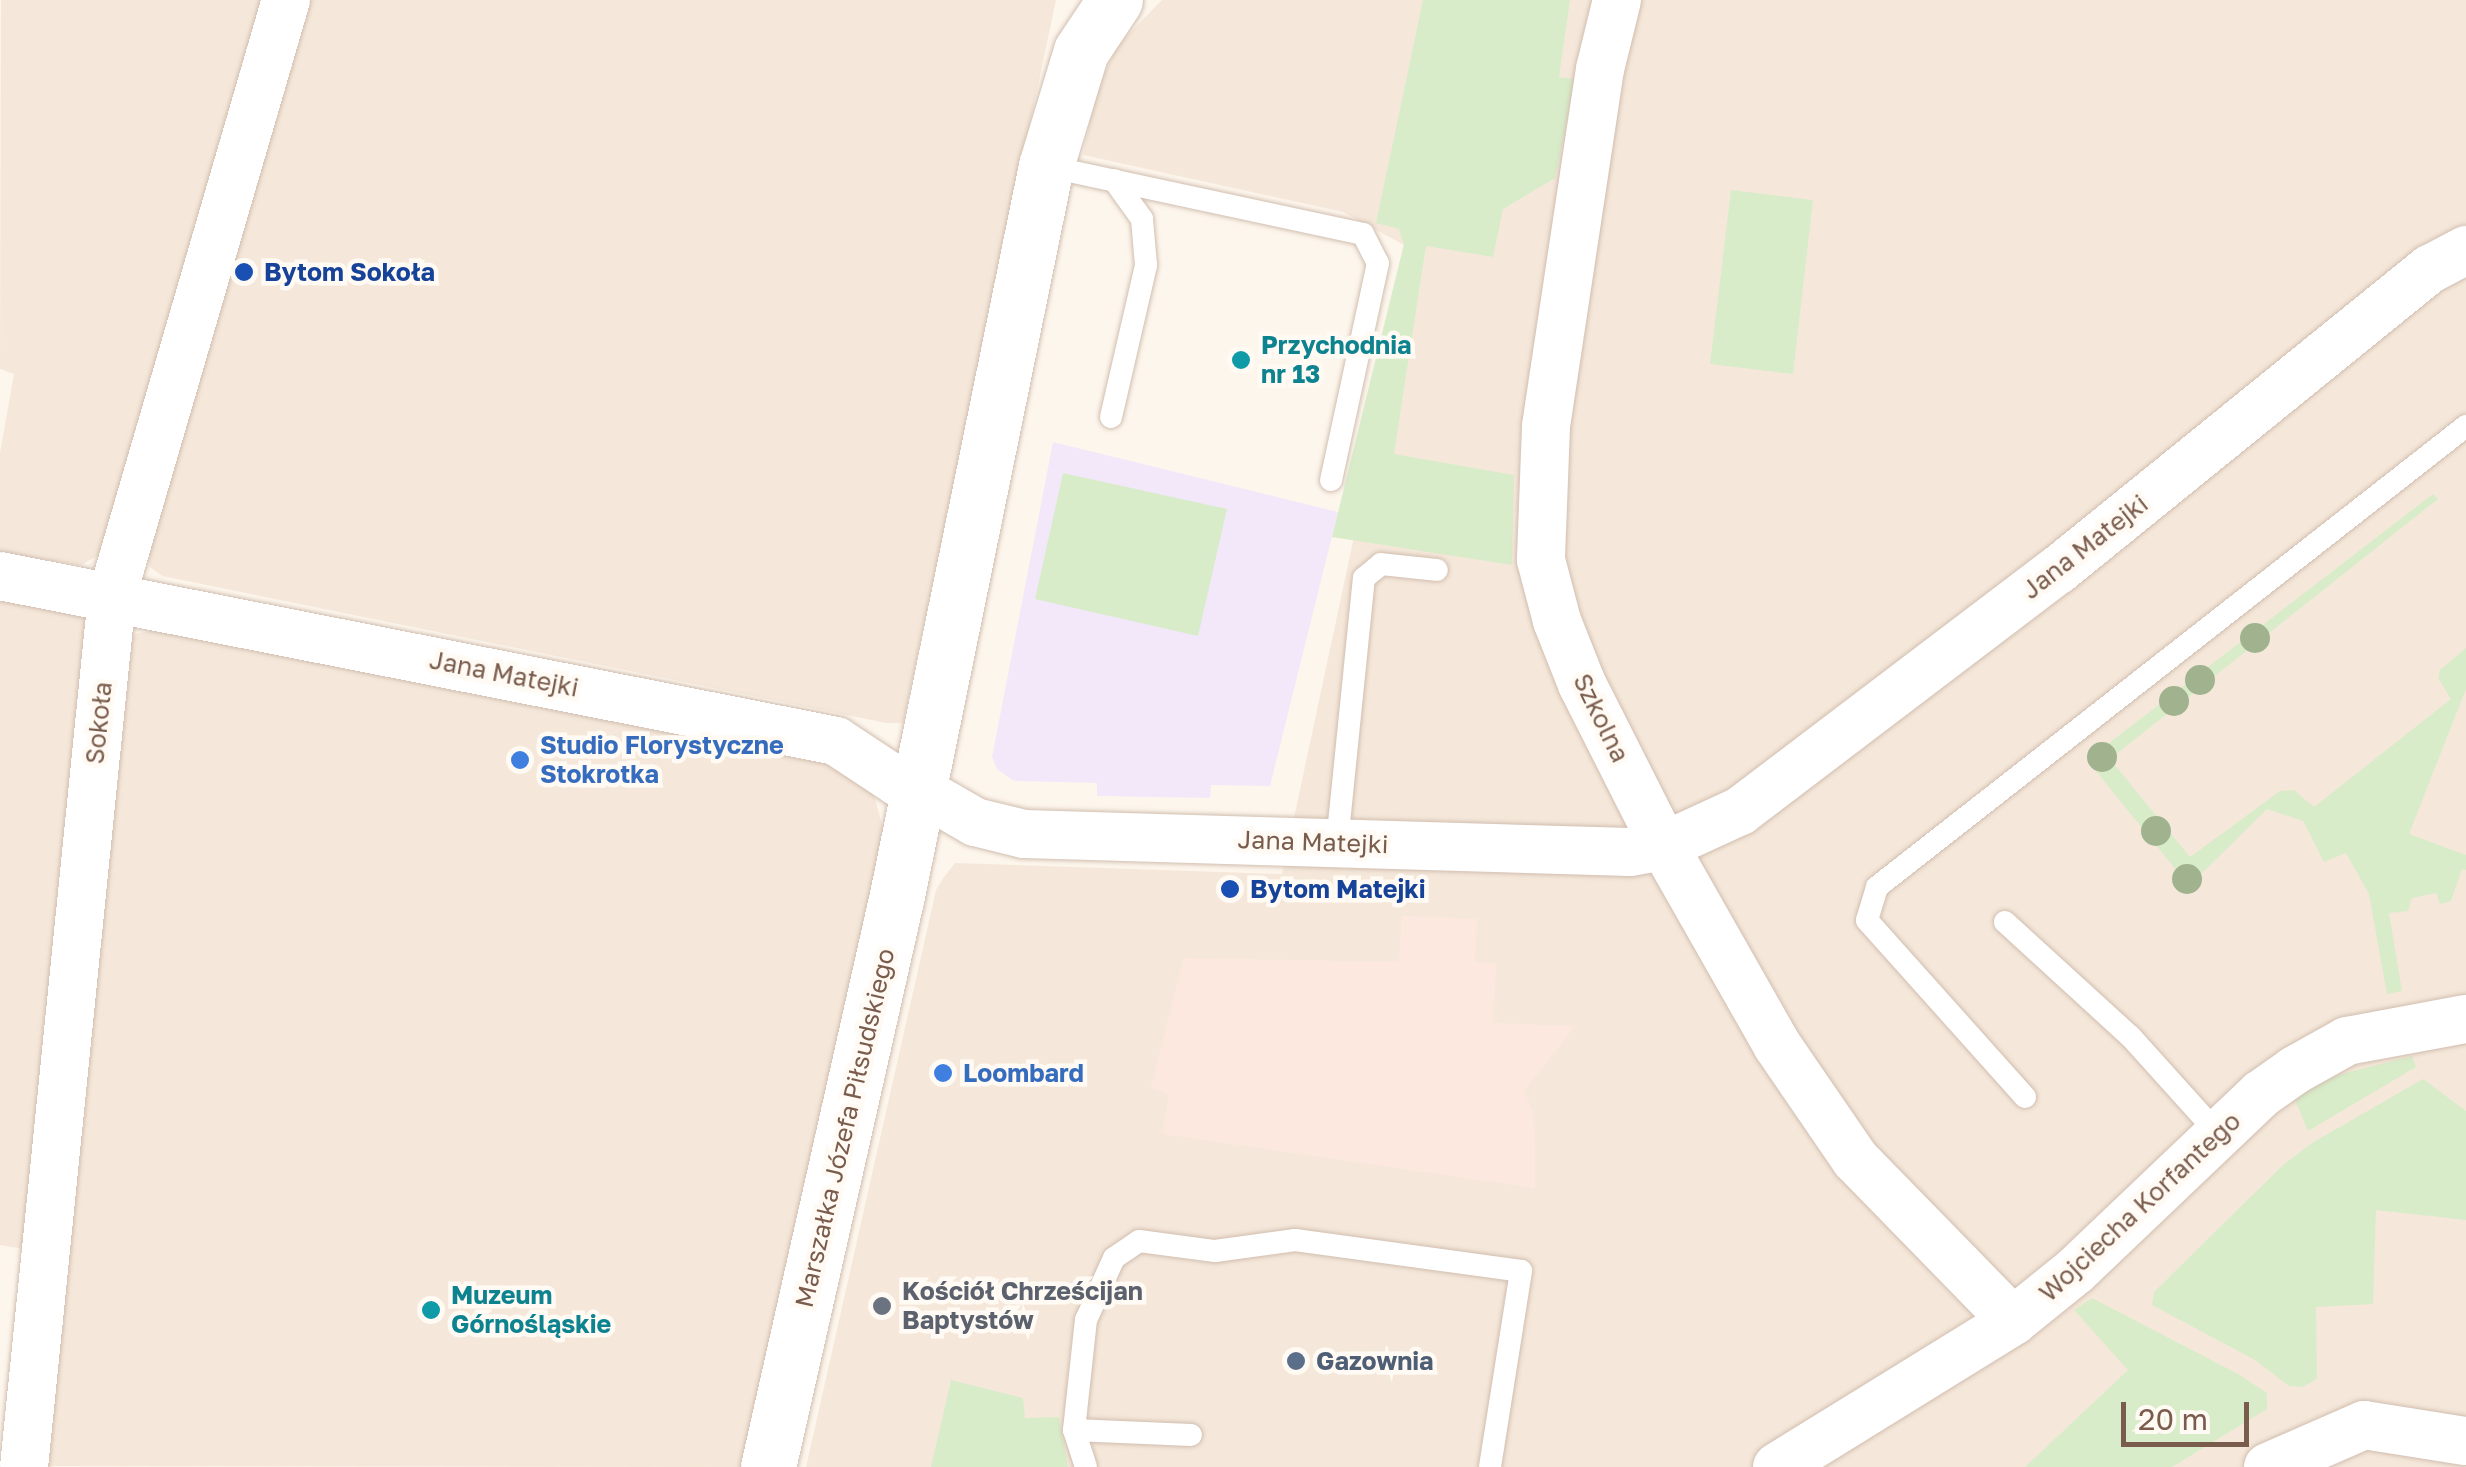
<!DOCTYPE html>
<html>
<head>
<meta charset="utf-8">
<style>
	body { margin:0 }
	#map { position:relative; width:2466px; height:1467px; overflow:hidden; background:#fdf6ec; font-family:"Golos Text",sans-serif }
	div>[style] { position:absolute }
	[style*='--x'] { left:calc(var(--x)*1px); top:calc(var(--y)*1px); width:calc(var(--w)*1px); rotate:calc(var(--a)*1deg) }
	.residential>* { inset:0; background:#f5e8da }
	.commercial>* { inset:0; background:#fde8e0 }
	.education>* { inset:0; background:#f3e8fa }
	.green>* { inset:0; background:#d8ecc9 }
	.roads { filter:drop-shadow(0 0 2px #d1beb0) drop-shadow(0 0 2px #d1beb0) }
	.service>* { height:22px; margin:-11px; padding:0 11px; transform-origin:11px; border-radius:11px; background:#fff }
	.minor>* { height:48px; margin:-24px; padding:0 24px; transform-origin:24px; border-radius:24px; background:#fff }
	.secondary>* { height:55px; margin:-27.5px; padding:0 27.5px; transform-origin:27.5px; border-radius:27.5px; background:#fff }
	.trees>* { width:30px; height:30px; margin:-15px; border-radius:50%; background:#a0b28e }
	.dots>* { width:28px; height:28px; translate:-50% -50%; box-sizing:border-box; border:5px solid #fffaf3; border-radius:50% }
	span { translate:-50% -50%; white-space:nowrap; text-align:center; line-height:1.15; -webkit-text-stroke:9px #fffaf3; paint-order:stroke }
	.transit-label { font-size:25px; color:#164399; font-weight:700 }
	.left { translate:0 -50%; text-align:left }
	.culture-label { font-size:25px; color:#0d838f; font-weight:700 }
	.street-label { font-size:25px; color:#7a5c4d }
	.shop-label { font-size:25px; color:#366cbe; font-weight:700 }
	.worship-label { font-size:25px; color:#5b616d; font-weight:700 }
	.service-label { font-size:25px; color:#4e5e75; font-weight:700 }
	.scale { position:absolute; left:2121px; top:1402px; width:128px; height:45px; box-sizing:border-box; border:5px solid #7a5c4d; border-top:0; padding-left:12px; font-size:30px; line-height:35px; white-space:nowrap; color:#7a5c4d; -webkit-text-stroke:8px #fffaf3; paint-order:stroke }
</style>
</head>
<body>
<div id="map">
	<div class="residential">
		<div style="clip-path:polygon(1px 0,266px 0,109px 538px,99px 555px,81px 565px,0 553px,0 453px,14px 374px,0 369px)"></div>
		<div style="clip-path:polygon(308px 0,1056px 0,903px 723px,886px 723px,162px 576px,150px 567px,147px 551px)"></div>
		<div style="clip-path:polygon(1162px 0,2466px 0,2466px 1467px,806px 1467px,936px 890px,944px 877px,955px 863px,1282px 874px,1415px 251px,1343px 212px,1083px 155px,1097px 89px,1118px 45px)"></div>
		<div style="clip-path:polygon(0 600px,81px 615px,90px 625px,30px 1250px,0 1245px)"></div>
		<div style="clip-path:polygon(155px 630px,835px 766px,857px 777px,874px 795px,884px 832px,747px 1467px,49px 1466px,44px 1460px,128px 642px,135px 634px)"></div>
	</div>
	<div class="commercial">
		<div style="clip-path:polygon(1402px 916px,1477px 919px,1475px 962px,1496px 963px,1493px 1023px,1575px 1026px,1524px 1091px,1534px 1115px,1535px 1188px,1163px 1134px,1169px 1094px,1151px 1088px,1184px 958px,1399px 962px)"></div>
	</div>
	<div class="education">
		<div style="clip-path:polygon(1053px 442px,1338px 512px,1270px 786px,1211px 785px,1210px 798px,1097px 796px,1097px 783px,1014px 781px,997px 769px,992px 757px)"></div>
	</div>
	<div class="green">
		<div style="clip-path:polygon(1423px 0,1570px 0,1559px 77px,1576px 79px,1555px 178px,1503px 209px,1493px 257px,1426px 246px,1394px 454px,1514px 475px,1512px 565px,1332px 537px,1404px 244px,1399px 229px,1376px 223px)"></div>
		<div style="clip-path:polygon(1731px 190px,1813px 200px,1793px 374px,1710px 364px)"></div>
		<div style="clip-path:polygon(1063px 473px,1227px 509px,1198px 636px,1035px 599px)"></div>
		<div style="clip-path:polygon(2433px 494px,2438px 499px,2110px 759px,2190px 857px,2280px 791px,2294px 790px,2314px 807px,2451px 699px,2438px 678px,2440px 670px,2466px 648px,2466px 689px,2409px 834px,2466px 855px,2466px 870px,2462px 869px,2451px 901px,2440px 904px,2436px 893px,2412px 898px,2408px 911px,2389px 913px,2402px 991px,2387px 994px,2369px 894px,2346px 853px,2324px 862px,2303px 821px,2267px 809px,2189px 886px,2087px 760px)"></div>
		<div style="clip-path:polygon(2412px 1056px,2416px 1067px,2308px 1131px,2292px 1093px,2330px 1077px)"></div>
		<div style="clip-path:polygon(2423px 1079px,2466px 1111px,2466px 1220px,2376px 1210px,2373px 1304px,2316px 1307px,2317px 1379px,2303px 1387px,2289px 1386px,2255px 1360px,2152px 1305px,2154px 1292px,2283px 1165px,2312px 1143px)"></div>
		<div style="clip-path:polygon(2092px 1298px,2238px 1374px,2267px 1393px,2267px 1409px,2172px 1467px,2025px 1467px,2128px 1370px,2074px 1310px)"></div>
		<div style="clip-path:polygon(951px 1380px,1023px 1398px,1025px 1418px,1059px 1417px,1068px 1467px,931px 1467px)"></div>
	</div>
	<div class="roads">
		<div class="service">
			<div style="--x:1046;--y:166;--w:324;--a:12.1"></div>
			<div style="--x:1363;--y:234;--w:33;--a:63"></div>
			<div style="--x:1378;--y:263;--w:222;--a:102.2"></div>
			<div style="--x:1111;--y:417;--w:156;--a:-77"></div>
			<div style="--x:1146;--y:265;--w:46;--a:-95"></div>
			<div style="--x:1142;--y:219;--w:48;--a:-125.7"></div>
			<div style="--x:1337;--y:843;--w:266;--a:-84.2"></div>
			<div style="--x:1364;--y:578;--w:22;--a:-39"></div>
			<div style="--x:1381;--y:564;--w:56;--a:6.1"></div>
			<div style="--x:2005;--y:922;--w:171;--a:42.4"></div>
			<div style="--x:2131;--y:1037;--w:133;--a:48"></div>
			<div style="--x:2025;--y:1097;--w:237;--a:-131.8"></div>
			<div style="--x:1867;--y:920;--w:34;--a:-73"></div>
			<div style="--x:1877;--y:887;--w:748;--a:-38.05"></div>
			<div style="--x:1074;--y:1430;--w:117;--a:2.4"></div>
			<div style="--x:1086;--y:1467;--w:39;--a:-108"></div>
			<div style="--x:1074;--y:1430;--w:111;--a:-83.8"></div>
			<div style="--x:1086;--y:1320;--w:68;--a:-65.7"></div>
			<div style="--x:1114;--y:1258;--w:30;--a:-34"></div>
			<div style="--x:1139;--y:1241;--w:77;--a:7.5"></div>
			<div style="--x:1215;--y:1251;--w:81;--a:-7.8"></div>
			<div style="--x:1295;--y:1240;--w:228;--a:7.8"></div>
			<div style="--x:1521;--y:1271;--w:198;--a:99"></div>
		</div>
		<div class="minor">
			<div style="--x:1617;--y:0;--w:71;--a:103.8"></div>
			<div style="--x:1600;--y:69;--w:362;--a:98.6"></div>
			<div style="--x:1546;--y:427;--w:133;--a:92.2"></div>
			<div style="--x:1541;--y:560;--w:63;--a:75.3"></div>
			<div style="--x:1557;--y:621;--w:68;--a:68.4"></div>
			<div style="--x:1582;--y:684;--w:182;--a:63.2"></div>
			<div style="--x:1664;--y:846;--w:229;--a:60.4"></div>
			<div style="--x:1777;--y:1045;--w:138;--a:55.6"></div>
			<div style="--x:1855;--y:1159;--w:226;--a:45.7"></div>
			<div style="--x:0;--y:576;--w:852;--a:11.16"></div>
			<div style="--x:836;--y:741;--w:74;--a:33.5"></div>
			<div style="--x:898;--y:782;--w:21;--a:19"></div>
			<div style="--x:918;--y:789;--w:66;--a:30.1"></div>
			<div style="--x:975;--y:822;--w:50;--a:13.8"></div>
			<div style="--x:1024;--y:834;--w:606;--a:1.7"></div>
			<div style="--x:1630;--y:852;--w:35;--a:-10"></div>
			<div style="--x:1664;--y:846;--w:84;--a:-24.7"></div>
			<div style="--x:1740;--y:811;--w:399;--a:-37.2"></div>
			<div style="--x:2058;--y:570;--w:479;--a:-39"></div>
			<div style="--x:2430;--y:269;--w:41;--a:-27.8"></div>
			<div style="--x:24;--y:1467;--w:875;--a:-84.23"></div>
			<div style="--x:112;--y:596;--w:621;--a:-73.73"></div>
			<div style="--x:1777;--y:1467;--w:278;--a:-31.7"></div>
			<div style="--x:2013;--y:1321;--w:80;--a:-38.9"></div>
			<div style="--x:2075;--y:1271;--w:257;--a:-43.6"></div>
			<div style="--x:2261;--y:1094;--w:42;--a:-35.2"></div>
			<div style="--x:2295;--y:1070;--w:60;--a:-29.1"></div>
			<div style="--x:2347;--y:1041;--w:121;--a:-10.5"></div>
			<div style="--x:2268;--y:1467;--w:105;--a:-23.6"></div>
			<div style="--x:2364;--y:1425;--w:102;--a:9"></div>
		</div>
		<div class="secondary">
			<div style="--x:768;--y:1467;--w:586;--a:-77.29"></div>
			<div style="--x:897;--y:895;--w:744;--a:-78.45"></div>
			<div style="--x:1046;--y:166;--w:120;--a:-73.1"></div>
			<div style="--x:1081;--y:51;--w:61;--a:-56.3"></div>
		</div>
	</div>
	<div class="trees">
		<div style="left:2255px;top:638px"></div>
		<div style="left:2200px;top:680px"></div>
		<div style="left:2174px;top:701px"></div>
		<div style="left:2102px;top:757px"></div>
		<div style="left:2156px;top:831px"></div>
		<div style="left:2187px;top:879px"></div>
	</div>
	<div class="dots">
		<div style="left:244px;top:272px;background:#1a4fb4"></div>
		<div style="left:1241px;top:360px;background:#0f9aa8"></div>
		<div style="left:520px;top:760px;background:#3f7fe0"></div>
		<div style="left:1230px;top:889px;background:#1a4fb4"></div>
		<div style="left:943px;top:1073px;background:#3f7fe0"></div>
		<div style="left:882px;top:1306px;background:#6b7280"></div>
		<div style="left:431px;top:1310px;background:#0f9aa8"></div>
		<div style="left:1296px;top:1361px;background:#5c6f8a"></div>
	</div>
	<div class="transit-label">
		<span class="left" style="left:264px;top:272px">Bytom Sokoła</span>
		<span class="left" style="left:1250px;top:889px">Bytom Matejki</span>
	</div>
	<div class="culture-label">
		<span class="left" style="left:1261px;top:360px">Przychodnia<br>nr 13</span>
		<span class="left" style="left:451px;top:1310px">Muzeum<br>Górnośląskie</span>
	</div>
	<div class="street-label">
		<span style="left:2085px;top:547px;rotate:-38deg">Jana Matejki</span>
		<span style="left:504px;top:674px;rotate:11deg">Jana Matejki</span>
		<span style="left:1601px;top:718px;rotate:64deg">Szkolna</span>
		<span style="left:99px;top:723px;rotate:-84deg">Sokoła</span>
		<span style="left:1313px;top:842px;rotate:2deg">Jana Matejki</span>
		<span style="left:845px;top:1128px;rotate:-77deg">Marszałka Józefa Piłsudskiego</span>
		<span style="left:2140px;top:1207px;rotate:-43deg">Wojciecha Korfantego</span>
	</div>
	<div class="shop-label">
		<span class="left" style="left:540px;top:760px">Studio Florystyczne<br>Stokrotka</span>
		<span class="left" style="left:963px;top:1073px">Loombard</span>
	</div>
	<div class="worship-label">
		<span class="left" style="left:902px;top:1306px">Kościół Chrześcijan<br>Baptystów</span>
	</div>
	<div class="service-label">
		<span class="left" style="left:1316px;top:1361px">Gazownia</span>
	</div>
	<div class="scale">20 m</div>
</div>
</body>
</html>
